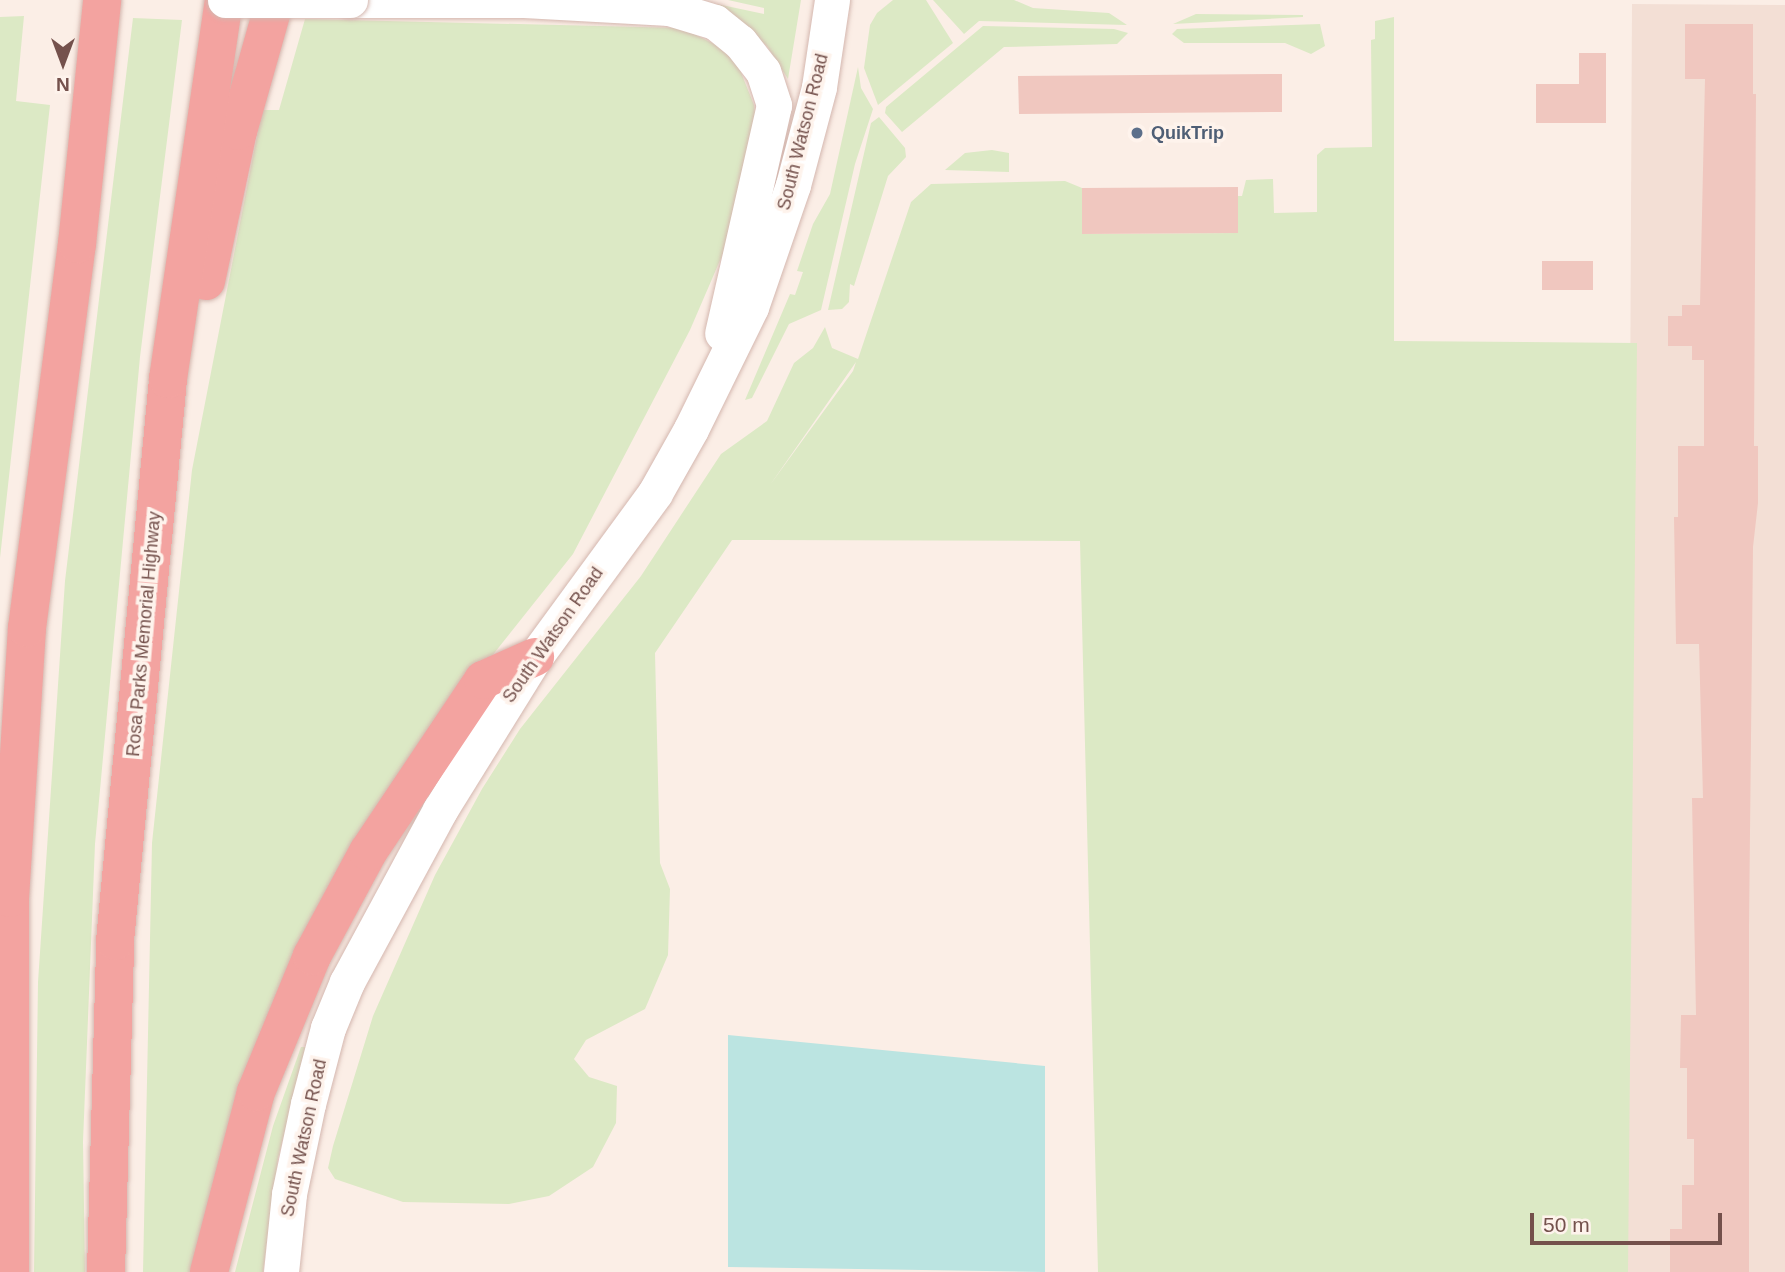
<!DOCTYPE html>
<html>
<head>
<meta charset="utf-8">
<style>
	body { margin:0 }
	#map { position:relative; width:1785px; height:1272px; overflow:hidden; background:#fbeee6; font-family:Helvetica,sans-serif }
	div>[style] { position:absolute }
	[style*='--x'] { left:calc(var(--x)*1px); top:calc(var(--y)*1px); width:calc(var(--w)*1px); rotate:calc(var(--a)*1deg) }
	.residential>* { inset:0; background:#f3dfd5 }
	.green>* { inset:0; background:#dce9c5 }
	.water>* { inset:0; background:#bbe4e1 }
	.building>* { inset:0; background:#f0c7bf }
	.roads { filter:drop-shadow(0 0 2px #d4b7af) drop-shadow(0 0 2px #d4b7af) }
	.secondary>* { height:35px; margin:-17.5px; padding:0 17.5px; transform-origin:17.5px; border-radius:17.5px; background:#fff }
	.motorway>* { height:38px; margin:-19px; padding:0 19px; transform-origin:19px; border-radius:19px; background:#f3a3a0 }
	.bridges { filter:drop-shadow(0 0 2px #d4b7af) drop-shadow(0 0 2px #d4b7af) }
	.secondary-bridge>* { height:35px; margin:-17.5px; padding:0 17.5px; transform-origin:17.5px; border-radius:17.5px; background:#fff }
	.dots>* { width:19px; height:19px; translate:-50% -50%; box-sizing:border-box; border:4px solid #fef3ec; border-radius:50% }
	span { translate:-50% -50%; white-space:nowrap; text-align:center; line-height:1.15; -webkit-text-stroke:7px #fef3ec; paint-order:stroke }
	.street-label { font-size:18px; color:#74514c }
	.service-label { font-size:18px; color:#4e5e75; font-weight:700 }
	.left { translate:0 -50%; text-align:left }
	.north { position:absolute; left:28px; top:28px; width:70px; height:70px; -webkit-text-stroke:5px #fef3ec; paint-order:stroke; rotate:180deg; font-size:19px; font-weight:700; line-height:28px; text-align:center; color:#74514c }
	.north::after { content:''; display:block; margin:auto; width:24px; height:32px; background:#74514c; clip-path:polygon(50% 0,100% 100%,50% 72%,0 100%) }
	.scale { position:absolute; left:1530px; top:1213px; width:192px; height:32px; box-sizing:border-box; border:4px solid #74514c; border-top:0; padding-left:9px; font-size:21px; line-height:24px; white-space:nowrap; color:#74514c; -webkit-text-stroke:5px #fef3ec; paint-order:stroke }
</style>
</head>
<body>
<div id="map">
	<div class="residential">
		<div style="clip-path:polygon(1632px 4px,1785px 5px,1785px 1272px,1626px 1272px)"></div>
	</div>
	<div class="green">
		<div style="clip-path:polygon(728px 0,801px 0,788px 79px,767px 46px,717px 4px,764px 14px,764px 8px)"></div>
		<div style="clip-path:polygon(893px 0,926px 0,953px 43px,878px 105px,864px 68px,870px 25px,877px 13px)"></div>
		<div style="clip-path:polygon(933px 0,1014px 0,1033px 8px,1109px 13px,1127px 25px,979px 21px,964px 34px)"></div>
		<div style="clip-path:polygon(1196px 14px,1303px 15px,1303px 17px,1173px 24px)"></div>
		<div style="clip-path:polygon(24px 16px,16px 101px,50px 105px,0 558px,0 17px)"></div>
		<div style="clip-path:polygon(evenodd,1394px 17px,1394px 341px,1637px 343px,1628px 1272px,1098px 1272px,1080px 541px,732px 540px,655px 653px,660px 863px,670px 889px,668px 955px,645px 1009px,586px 1040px,574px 1059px,589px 1077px,617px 1086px,616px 1123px,593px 1167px,549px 1196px,509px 1204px,403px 1202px,335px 1179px,328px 1168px,333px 1146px,373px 1016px,435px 875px,482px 789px,520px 729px,641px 576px,721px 454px,767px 421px,794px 363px,813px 348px,825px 327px,832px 348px,858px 359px,911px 202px,931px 184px,1065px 181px,1082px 188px,1083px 234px,1238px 233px,1238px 196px,1242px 196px,1246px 180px,1273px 179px,1274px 213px,1317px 212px,1317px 155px,1325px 148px,1372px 147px,1371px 40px,1375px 39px,1375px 21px,1394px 17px,856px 362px,853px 371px,770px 485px,856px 362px)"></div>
		<div style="clip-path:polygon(133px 18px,182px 20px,140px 357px,95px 844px,83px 1142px,85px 1272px,34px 1272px,38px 982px,65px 581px)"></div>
		<div style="clip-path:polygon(305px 19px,682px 28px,718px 46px,738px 65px,754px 105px,758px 141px,737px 221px,690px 330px,573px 554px,441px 720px,302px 946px,196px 1272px,143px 1272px,152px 843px,192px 470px,262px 110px,279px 110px)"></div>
		<div style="clip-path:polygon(1320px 24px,1325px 46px,1311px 54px,1285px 43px,1184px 43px,1172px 34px,1177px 29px)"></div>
		<div style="clip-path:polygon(983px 26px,1114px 29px,1128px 33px,1117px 44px,1004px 47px,902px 132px,885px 113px,886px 107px)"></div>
		<div style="clip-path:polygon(858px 67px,861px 88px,873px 109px,855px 164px,821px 310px,789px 324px,752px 398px,745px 400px,790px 294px,795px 295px,803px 272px,797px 271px,813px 224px,830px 194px)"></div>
		<div style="clip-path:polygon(879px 117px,905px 148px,906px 157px,888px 176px,854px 286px,850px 284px,849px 302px,842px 309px,828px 310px,871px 123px)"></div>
		<div style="clip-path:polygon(992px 150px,1009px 153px,1009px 172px,945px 170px,965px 153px)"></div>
		<div style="clip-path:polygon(301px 1047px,307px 1047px,278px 1158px,263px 1272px,235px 1272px,273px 1126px)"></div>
	</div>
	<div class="water">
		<div style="clip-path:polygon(728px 1035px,1045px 1066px,1045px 1272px,728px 1267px)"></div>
	</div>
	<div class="building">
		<div style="clip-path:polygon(1685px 24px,1753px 24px,1753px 94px,1756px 94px,1754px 446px,1758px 446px,1758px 503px,1753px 547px,1749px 928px,1749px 1272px,1670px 1272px,1670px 1229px,1682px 1229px,1682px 1185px,1694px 1185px,1694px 1139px,1687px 1139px,1687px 1068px,1680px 1068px,1681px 1015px,1696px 1015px,1692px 798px,1703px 798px,1699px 644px,1676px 644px,1674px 517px,1678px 517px,1678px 446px,1704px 446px,1704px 360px,1692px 360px,1692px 346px,1668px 346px,1668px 316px,1682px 316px,1682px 305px,1700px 305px,1705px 79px,1685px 79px)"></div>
		<div style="clip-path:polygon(1579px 53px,1606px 53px,1606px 123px,1536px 123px,1536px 84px,1579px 84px)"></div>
		<div style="clip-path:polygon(1282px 74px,1282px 112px,1019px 114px,1018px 76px)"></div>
		<div style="clip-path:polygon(1238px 187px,1238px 233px,1082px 234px,1082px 188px)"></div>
		<div style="clip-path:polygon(1542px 261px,1593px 261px,1593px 290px,1542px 290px)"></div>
	</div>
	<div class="roads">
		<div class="secondary">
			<div style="--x:350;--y:0;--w:174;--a:0"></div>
			<div style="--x:524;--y:0;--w:145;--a:3.2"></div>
			<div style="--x:669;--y:8;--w:48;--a:16.9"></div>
			<div style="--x:715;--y:22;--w:32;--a:39"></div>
			<div style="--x:740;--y:42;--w:37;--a:52"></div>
			<div style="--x:763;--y:71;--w:36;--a:72"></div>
			<div style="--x:774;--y:105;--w:234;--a:102.8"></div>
			<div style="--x:281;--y:1272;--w:78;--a:-84.1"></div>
			<div style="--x:289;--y:1194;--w:92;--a:-78.1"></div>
			<div style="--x:308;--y:1104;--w:79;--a:-75.3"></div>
			<div style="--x:328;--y:1028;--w:50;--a:-67.6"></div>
			<div style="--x:347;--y:982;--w:196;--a:-61.6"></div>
			<div style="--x:440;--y:810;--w:180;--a:-58.2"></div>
			<div style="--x:535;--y:657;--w:203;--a:-53.8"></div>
			<div style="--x:655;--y:493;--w:73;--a:-60.6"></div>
			<div style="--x:691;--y:429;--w:136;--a:-63.8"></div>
			<div style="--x:751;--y:307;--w:129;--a:-71"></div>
			<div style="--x:793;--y:185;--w:101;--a:-75.1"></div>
			<div style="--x:819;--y:87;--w:88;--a:-81.5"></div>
		</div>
		<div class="motorway">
			<div style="--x:206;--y:281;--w:153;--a:-78"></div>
			<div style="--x:238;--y:131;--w:136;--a:-74.2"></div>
			<div style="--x:10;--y:1272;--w:374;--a:-90"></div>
			<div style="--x:10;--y:898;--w:271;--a:-86.4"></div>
			<div style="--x:27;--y:628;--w:387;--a:-82.6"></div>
			<div style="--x:77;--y:244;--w:245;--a:-84.1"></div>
			<div style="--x:106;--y:1272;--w:331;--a:-88.4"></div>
			<div style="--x:115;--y:941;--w:564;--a:-84.61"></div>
			<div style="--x:168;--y:379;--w:383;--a:-81.6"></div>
			<div style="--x:209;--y:1272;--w:186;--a:-75.4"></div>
			<div style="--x:256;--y:1092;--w:147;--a:-67.6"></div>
			<div style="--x:312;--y:956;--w:118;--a:-61.7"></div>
			<div style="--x:368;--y:852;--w:207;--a:-56.2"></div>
			<div style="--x:483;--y:680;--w:57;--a:-23.9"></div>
		</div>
	</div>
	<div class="bridges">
		<div class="secondary-bridge">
			<div style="--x:225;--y:0;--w:125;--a:0"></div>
		</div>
	</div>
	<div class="dots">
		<div style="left:1137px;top:133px;background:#5c6f8a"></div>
	</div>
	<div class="street-label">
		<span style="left:803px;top:132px;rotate:-76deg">South Watson Road</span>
		<span style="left:144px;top:634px;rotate:-85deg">Rosa Parks Memorial Highway</span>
		<span style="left:553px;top:635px;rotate:-55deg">South Watson Road</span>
		<span style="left:304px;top:1138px;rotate:-78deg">South Watson Road</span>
	</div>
	<div class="service-label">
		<span class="left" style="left:1151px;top:133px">QuikTrip</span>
	</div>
	<div class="north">N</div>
	<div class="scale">50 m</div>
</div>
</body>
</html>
